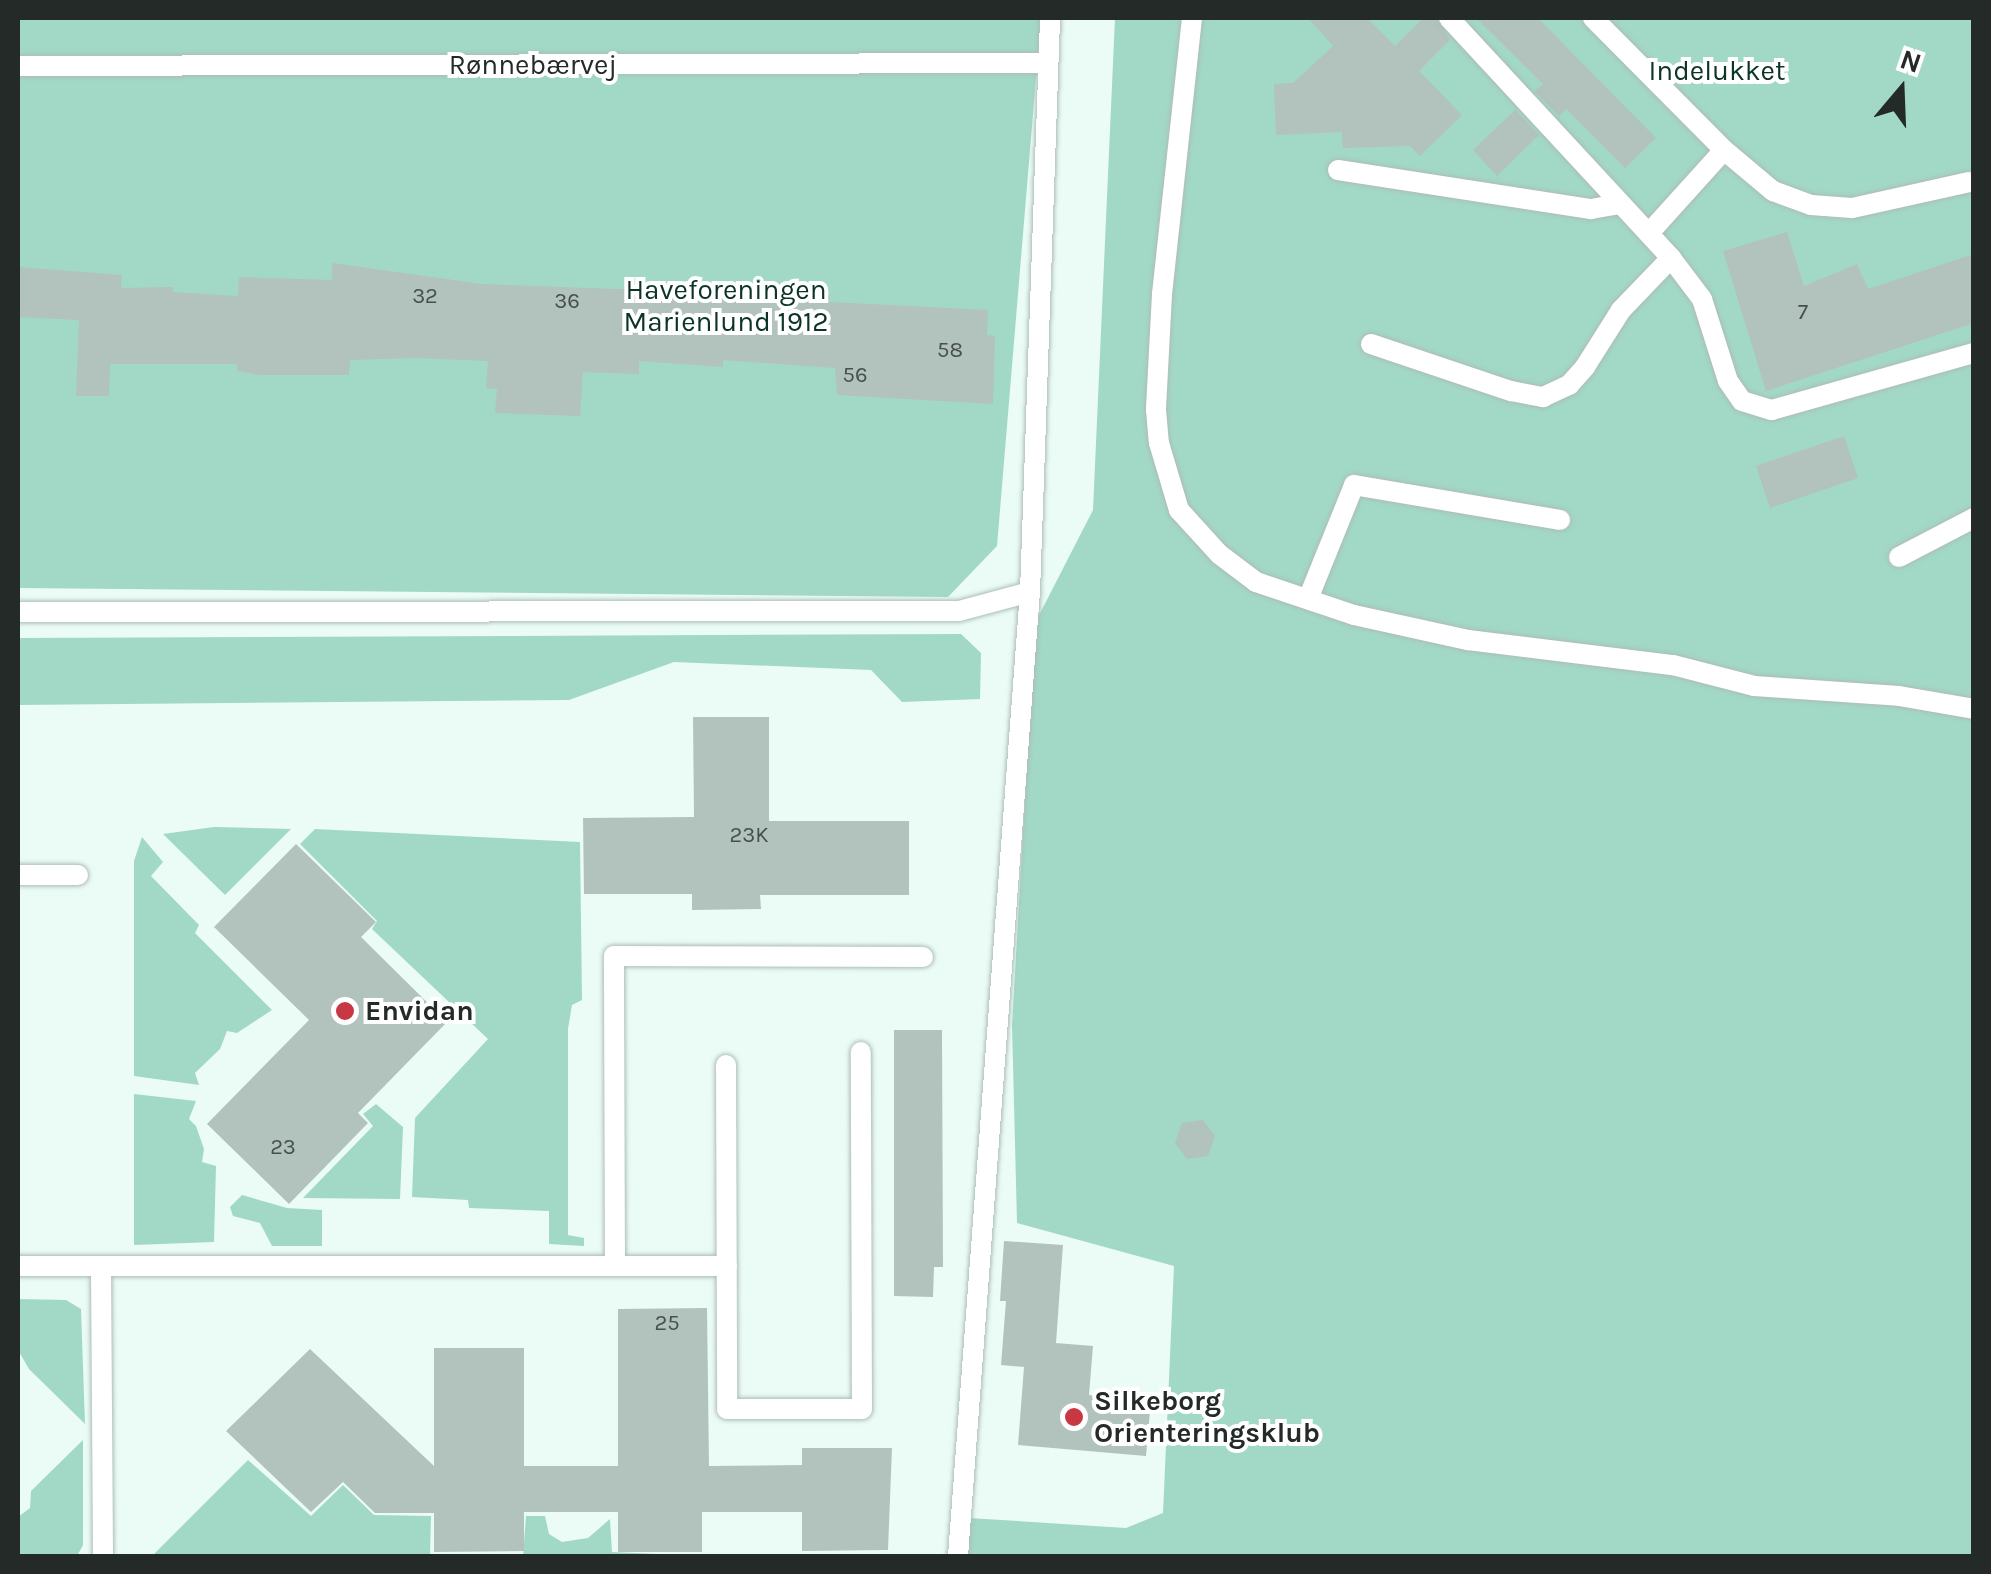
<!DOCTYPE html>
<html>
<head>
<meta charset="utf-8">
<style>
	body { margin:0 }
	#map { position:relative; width:1991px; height:1574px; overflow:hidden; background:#ebfcf6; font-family:Karla,sans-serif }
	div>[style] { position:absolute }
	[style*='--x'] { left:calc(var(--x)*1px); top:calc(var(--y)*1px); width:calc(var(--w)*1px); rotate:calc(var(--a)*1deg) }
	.green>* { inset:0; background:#a2d9c6 }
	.building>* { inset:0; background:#b2c2bc }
	.roads { filter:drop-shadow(0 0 2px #adbdb7) drop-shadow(0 0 2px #adbdb7) }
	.service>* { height:20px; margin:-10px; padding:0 10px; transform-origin:10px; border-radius:10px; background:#fff }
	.dots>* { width:28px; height:28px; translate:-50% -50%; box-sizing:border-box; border:5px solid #fff; border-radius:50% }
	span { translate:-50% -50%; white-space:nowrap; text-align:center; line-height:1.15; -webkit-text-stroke:8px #fff; paint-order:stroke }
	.number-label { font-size:22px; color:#48504d }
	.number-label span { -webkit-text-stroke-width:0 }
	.street-label { font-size:28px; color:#242a28 }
	.park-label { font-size:28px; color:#0c3429 }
	.poi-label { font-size:28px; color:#242a28; font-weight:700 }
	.left { translate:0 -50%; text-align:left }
	.frame { position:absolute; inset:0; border:20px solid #242a28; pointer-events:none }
	.north { position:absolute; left:1851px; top:40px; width:100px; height:100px; -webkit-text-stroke:8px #fff; paint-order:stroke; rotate:19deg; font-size:28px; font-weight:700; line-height:40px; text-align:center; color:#242a28 }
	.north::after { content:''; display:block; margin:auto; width:35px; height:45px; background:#242a28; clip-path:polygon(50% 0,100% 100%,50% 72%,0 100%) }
</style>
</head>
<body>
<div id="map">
	<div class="green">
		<div style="clip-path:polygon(18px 18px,1041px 18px,997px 546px,948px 597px,18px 588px)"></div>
		<div style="clip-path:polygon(1115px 18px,1973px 18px,1973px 1556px,967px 1556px,969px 1518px,1126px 1528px,1163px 1513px,1174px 1266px,1017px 1223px,1012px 1025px,1035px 623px,1093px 510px)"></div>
		<div style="clip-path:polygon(961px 634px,981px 653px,980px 699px,902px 702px,871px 670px,674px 662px,569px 700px,18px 705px,18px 638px)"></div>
		<div style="clip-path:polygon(214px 827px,291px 829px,225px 895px,163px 834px)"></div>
		<div style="clip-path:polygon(315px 829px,580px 842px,582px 1000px,572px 1005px,568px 1029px,568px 1235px,584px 1238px,584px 1246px,549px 1244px,549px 1211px,469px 1208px,468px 1200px,412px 1197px,415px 1118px,488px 1039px,372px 929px,377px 921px,300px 844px)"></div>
		<div style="clip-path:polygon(142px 837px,163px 862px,151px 876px,199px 925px,195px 933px,272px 1010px,237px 1033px,227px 1031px,220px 1049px,195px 1073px,199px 1085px,134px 1076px,134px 861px)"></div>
		<div style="clip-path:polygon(134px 1094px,196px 1101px,189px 1119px,196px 1126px,204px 1149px,202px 1162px,216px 1166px,214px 1242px,134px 1245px)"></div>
		<div style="clip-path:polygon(376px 1104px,403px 1127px,400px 1199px,303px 1198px,373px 1126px,363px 1114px)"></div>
		<div style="clip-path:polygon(242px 1195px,287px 1208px,322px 1210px,322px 1246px,272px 1246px,260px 1223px,233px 1216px,230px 1207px)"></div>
		<div style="clip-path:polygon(18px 1299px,66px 1300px,81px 1309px,85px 1424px,29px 1369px,18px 1350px)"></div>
		<div style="clip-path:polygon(83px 1440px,83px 1545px,77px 1556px,18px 1556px,18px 1517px,30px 1508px,31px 1491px)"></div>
		<div style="clip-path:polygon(248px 1460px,311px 1516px,343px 1485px,374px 1515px,431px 1516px,430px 1556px,152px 1556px)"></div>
		<div style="clip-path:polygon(526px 1516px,545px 1516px,549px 1534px,562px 1542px,588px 1538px,610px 1519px,612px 1552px,703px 1556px,523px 1556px)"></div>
	</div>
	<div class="building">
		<div style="clip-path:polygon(1308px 18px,1367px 18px,1395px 46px,1423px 18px,1436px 18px,1450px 40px,1419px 71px,1462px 115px,1420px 156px,1410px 146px,1343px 148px,1342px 132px,1276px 135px,1274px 84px,1293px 83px,1333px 46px)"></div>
		<div style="clip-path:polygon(1476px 18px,1538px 18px,1656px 138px,1625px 168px,1566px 109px,1559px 116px,1535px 91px,1543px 84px)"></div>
		<div style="clip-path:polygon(1515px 110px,1539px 135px,1497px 176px,1473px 150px)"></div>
		<div style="clip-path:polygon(1787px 232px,1804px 286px,1857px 264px,1868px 289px,1974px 254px,1974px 323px,1766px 391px,1723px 251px)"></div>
		<div style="clip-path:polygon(332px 263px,482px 284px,723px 293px,723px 289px,808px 291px,830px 295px,829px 302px,988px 310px,987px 335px,995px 336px,993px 404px,837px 395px,835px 368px,723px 360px,723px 367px,639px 361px,639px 374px,583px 372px,580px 416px,495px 413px,497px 389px,486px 388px,488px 361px,416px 358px,350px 360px,349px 375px,260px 375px,237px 371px,237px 364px,110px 364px,109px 396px,76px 396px,79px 320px,18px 317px,18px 267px,122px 275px,121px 288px,173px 287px,173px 292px,238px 296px,239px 277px,332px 280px)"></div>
		<div style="clip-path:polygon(1844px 436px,1858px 478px,1770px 508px,1756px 466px)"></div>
		<div style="clip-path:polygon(693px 717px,769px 717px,769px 821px,909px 821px,909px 895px,760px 895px,761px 909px,692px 910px,692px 894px,584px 894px,583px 818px,694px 817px)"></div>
		<div style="clip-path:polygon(296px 844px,376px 922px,361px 937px,447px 1022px,358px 1113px,368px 1123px,289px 1204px,207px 1124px,309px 1020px,214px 927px)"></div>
		<div style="clip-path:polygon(894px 1030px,942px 1030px,943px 1267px,934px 1267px,933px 1297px,894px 1296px)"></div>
		<div style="clip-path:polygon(1203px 1120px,1215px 1136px,1208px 1156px,1187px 1159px,1175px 1143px,1182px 1123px)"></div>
		<div style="clip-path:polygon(1004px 1241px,1063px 1245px,1056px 1343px,1093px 1346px,1089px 1395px,1151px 1400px,1146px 1456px,1018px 1445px,1024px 1367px,1001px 1365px,1006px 1301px,1000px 1301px)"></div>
		<div style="clip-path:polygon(707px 1308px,709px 1466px,802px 1465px,802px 1448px,892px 1448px,888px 1550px,802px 1551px,802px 1512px,702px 1512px,702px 1552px,618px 1552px,618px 1512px,524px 1512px,524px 1551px,434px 1552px,434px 1513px,375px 1513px,343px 1482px,311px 1512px,226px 1431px,310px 1349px,434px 1466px,434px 1348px,524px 1348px,524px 1466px,618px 1466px,618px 1309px)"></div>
	</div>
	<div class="roads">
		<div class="service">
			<div style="--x:1192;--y:18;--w:278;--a:96.2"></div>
			<div style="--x:1162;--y:294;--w:116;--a:93"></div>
			<div style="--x:1156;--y:410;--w:33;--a:85"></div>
			<div style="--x:1159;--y:443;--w:70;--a:73.4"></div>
			<div style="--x:1179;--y:510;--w:59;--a:47.7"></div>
			<div style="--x:1219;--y:554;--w:46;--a:37.1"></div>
			<div style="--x:1256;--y:582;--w:103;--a:18.6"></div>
			<div style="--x:1354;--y:615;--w:117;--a:12.4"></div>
			<div style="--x:1468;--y:640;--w:207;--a:7"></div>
			<div style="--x:1673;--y:665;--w:84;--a:14.5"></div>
			<div style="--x:1754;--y:686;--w:145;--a:3.9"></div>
			<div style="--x:1899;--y:696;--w:76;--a:9.8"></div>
			<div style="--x:1449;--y:18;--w:327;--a:47.2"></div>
			<div style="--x:1671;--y:258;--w:51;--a:52.9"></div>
			<div style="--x:1702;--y:299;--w:86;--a:72.4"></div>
			<div style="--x:1728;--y:381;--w:24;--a:55"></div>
			<div style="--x:1742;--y:401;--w:31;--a:17"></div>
			<div style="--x:1772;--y:410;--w:210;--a:-15.8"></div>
			<div style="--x:1593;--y:18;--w:186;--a:45.2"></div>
			<div style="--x:1724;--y:150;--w:64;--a:39.9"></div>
			<div style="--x:1773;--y:191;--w:40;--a:20.2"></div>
			<div style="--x:1811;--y:205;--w:41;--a:4.2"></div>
			<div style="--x:1852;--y:208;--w:120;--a:-12.5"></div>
			<div style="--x:18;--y:66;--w:1030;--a:-0.17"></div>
			<div style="--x:1338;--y:170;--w:256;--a:8.8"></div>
			<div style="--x:1591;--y:209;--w:28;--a:-10"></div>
			<div style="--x:1650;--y:232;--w:110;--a:-47.9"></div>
			<div style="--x:1371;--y:344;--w:148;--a:18.6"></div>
			<div style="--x:1511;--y:391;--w:33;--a:11"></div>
			<div style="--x:1543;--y:397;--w:29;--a:-25"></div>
			<div style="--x:1569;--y:385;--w:24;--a:-48"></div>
			<div style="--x:1585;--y:367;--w:67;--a:-57.7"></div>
			<div style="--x:1621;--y:310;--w:72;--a:-46.1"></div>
			<div style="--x:1899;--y:557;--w:85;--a:-27.5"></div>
			<div style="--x:1308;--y:599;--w:123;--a:-68"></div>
			<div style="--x:1354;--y:485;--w:209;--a:9.6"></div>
			<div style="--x:18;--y:612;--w:941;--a:-0.06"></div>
			<div style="--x:959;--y:611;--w:73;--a:-15"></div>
			<div style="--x:1030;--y:592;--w:574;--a:-88"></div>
			<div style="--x:18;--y:875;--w:60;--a:0"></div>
			<div style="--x:726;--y:1065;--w:344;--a:89.8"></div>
			<div style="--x:727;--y:1409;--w:135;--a:0"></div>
			<div style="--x:862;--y:1409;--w:357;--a:-90.2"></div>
			<div style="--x:18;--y:1266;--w:709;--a:0"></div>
			<div style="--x:615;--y:1266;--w:310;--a:-90.2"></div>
			<div style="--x:614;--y:956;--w:309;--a:0.2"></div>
			<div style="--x:101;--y:1267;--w:289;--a:89.6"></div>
			<div style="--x:958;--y:1556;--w:967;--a:-85.73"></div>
		</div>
	</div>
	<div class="dots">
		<div style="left:345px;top:1011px;background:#c83843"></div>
		<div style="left:1074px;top:1417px;background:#c83843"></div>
	</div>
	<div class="number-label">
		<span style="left:425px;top:297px">32</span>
		<span style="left:567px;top:302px">36</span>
		<span style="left:1803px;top:313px">7</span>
		<span style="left:950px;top:351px">58</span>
		<span style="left:855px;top:376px">56</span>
		<span style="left:749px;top:836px">23K</span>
		<span style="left:283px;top:1148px">23</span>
		<span style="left:667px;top:1324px">25</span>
	</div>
	<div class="street-label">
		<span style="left:533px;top:65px">Rønnebærvej</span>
	</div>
	<div class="park-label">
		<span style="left:1717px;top:71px">Indelukket</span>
		<span style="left:726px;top:306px">Haveforeningen<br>Marienlund 1912</span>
	</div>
	<div class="poi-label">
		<span class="left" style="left:365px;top:1011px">Envidan</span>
		<span class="left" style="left:1094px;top:1417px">Silkeborg<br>Orienteringsklub</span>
	</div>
	<div class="frame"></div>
	<div class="north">N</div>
</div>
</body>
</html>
